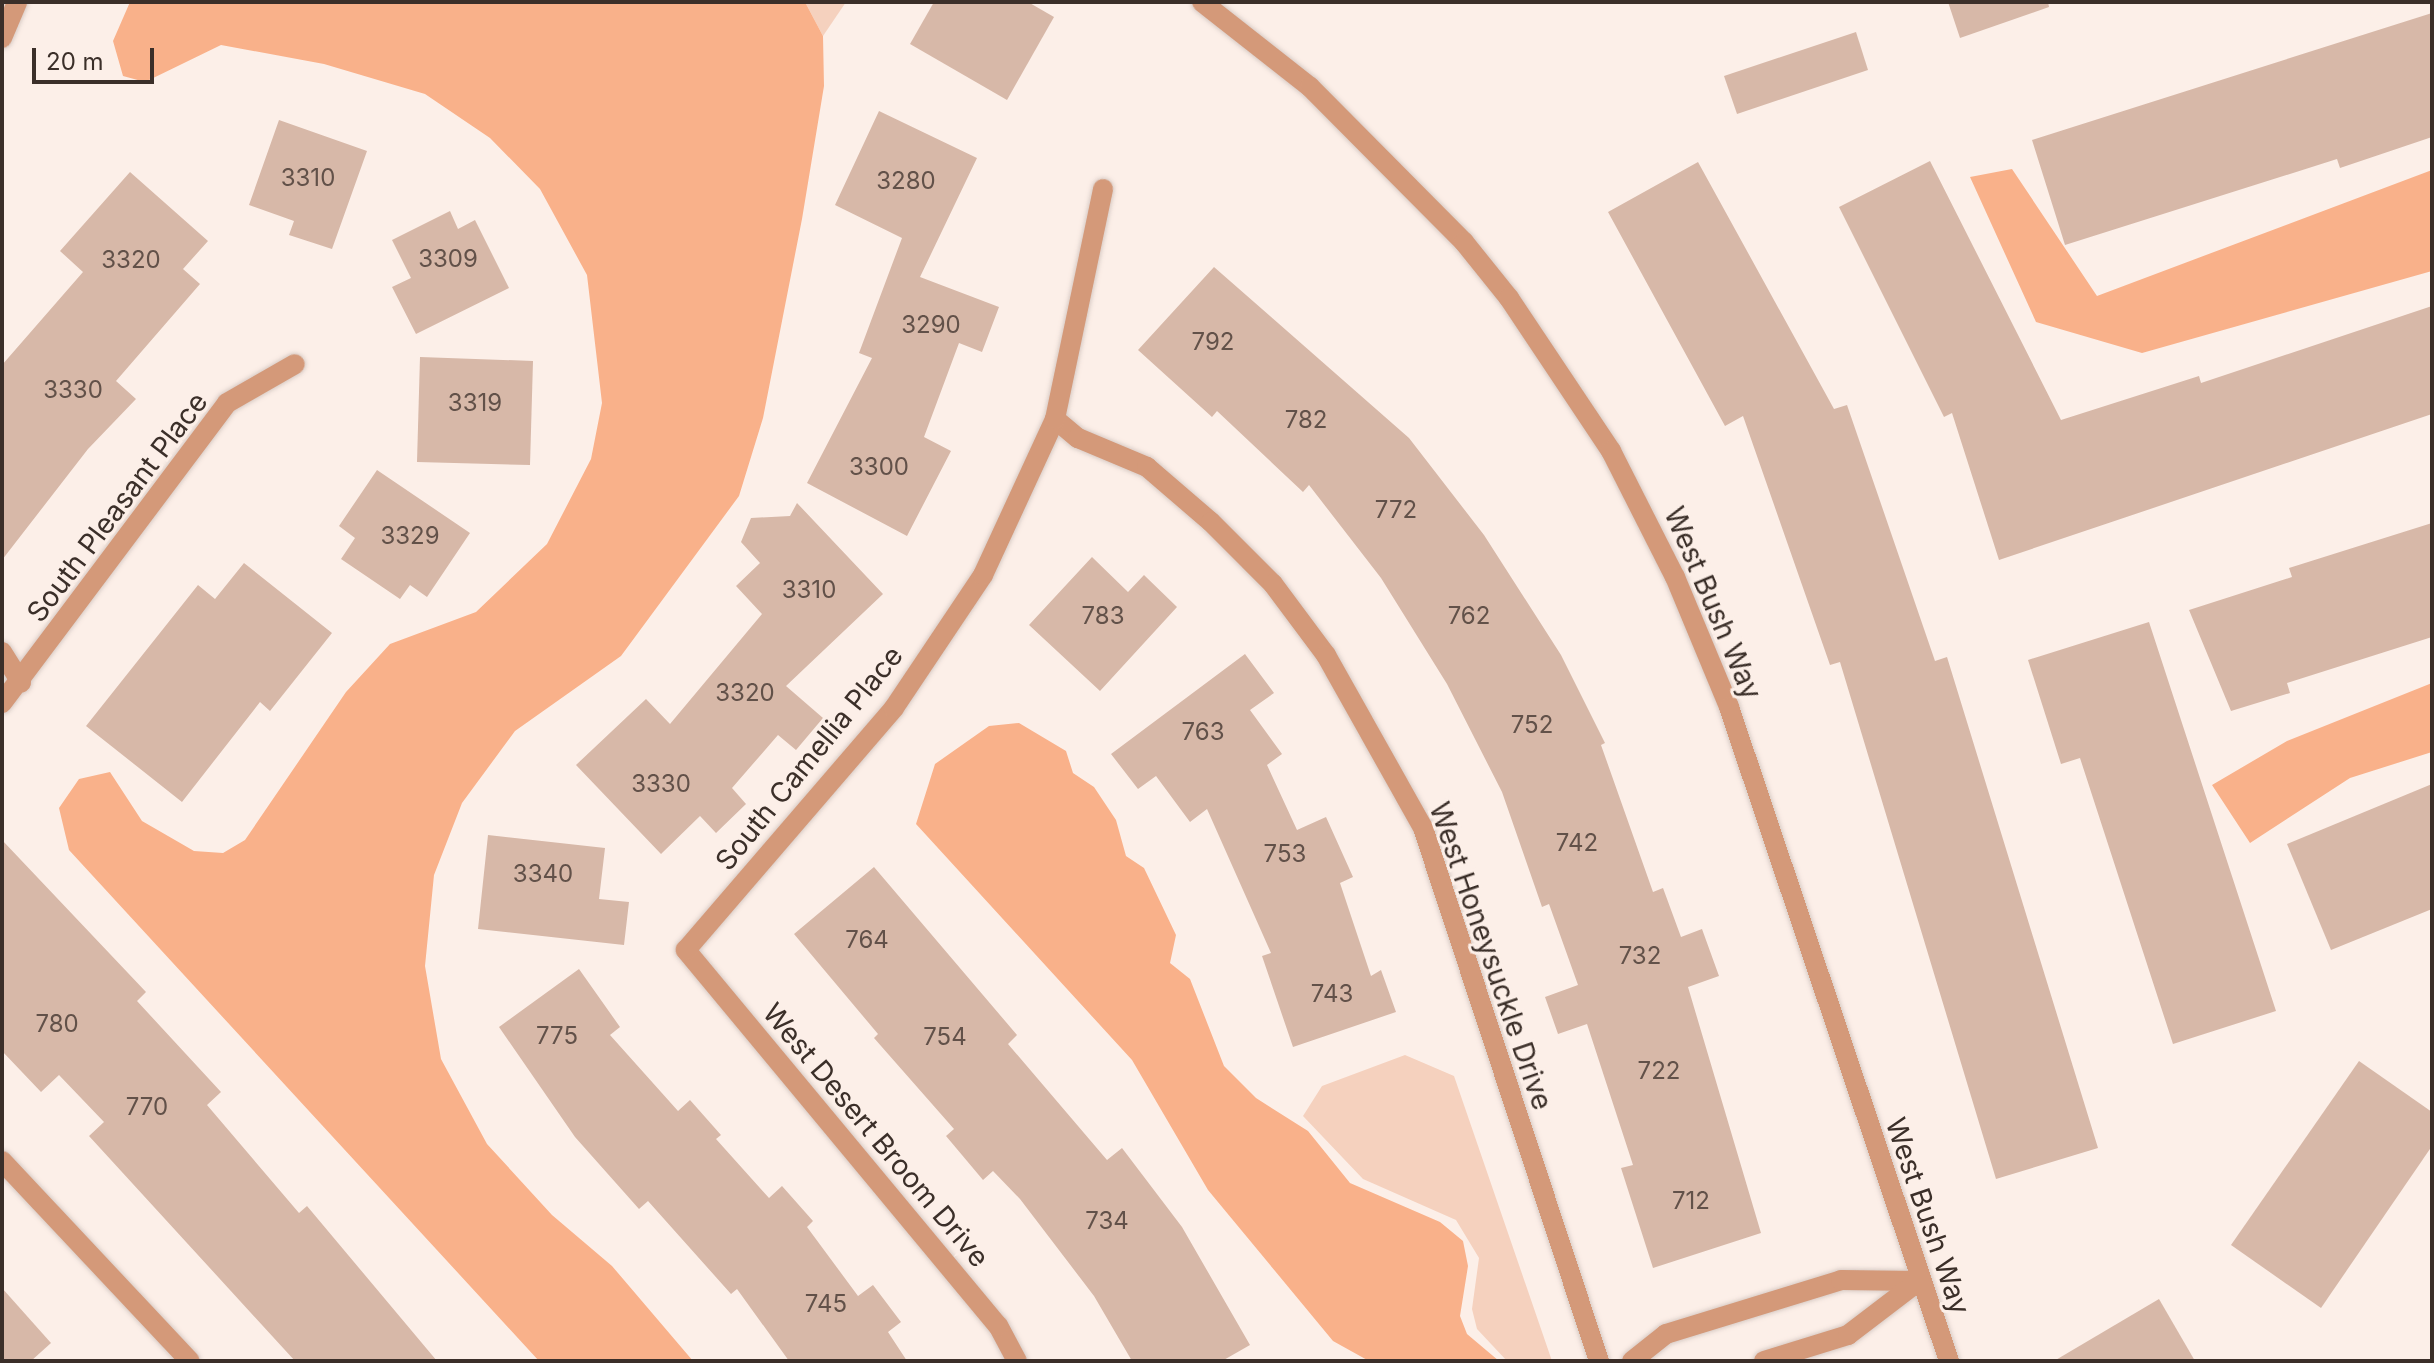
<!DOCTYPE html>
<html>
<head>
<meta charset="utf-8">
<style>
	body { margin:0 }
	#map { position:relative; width:2434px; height:1363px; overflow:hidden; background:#fcefe8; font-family:Inter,sans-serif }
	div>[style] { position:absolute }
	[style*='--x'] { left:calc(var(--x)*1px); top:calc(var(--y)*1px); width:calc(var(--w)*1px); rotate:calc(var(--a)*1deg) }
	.green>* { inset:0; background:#f5d1be }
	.water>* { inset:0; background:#f9b18a }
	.building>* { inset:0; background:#d7b8a8 }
	.roads { filter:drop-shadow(0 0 2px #d9ccc6) drop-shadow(0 0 2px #d9ccc6) }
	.minor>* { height:20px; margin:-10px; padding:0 10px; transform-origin:10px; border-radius:10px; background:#d49979 }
	.tertiary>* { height:20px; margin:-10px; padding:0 10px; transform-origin:10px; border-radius:10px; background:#d49979 }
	span { translate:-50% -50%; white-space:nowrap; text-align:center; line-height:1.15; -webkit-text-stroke:6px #fcefe8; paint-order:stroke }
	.number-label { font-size:24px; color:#625149 }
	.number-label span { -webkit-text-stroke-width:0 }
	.street-label { font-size:28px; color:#3b2f29 }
	.frame { position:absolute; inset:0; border:4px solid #3b2f29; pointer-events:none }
	.scale { position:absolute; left:32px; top:48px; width:122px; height:36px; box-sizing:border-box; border:4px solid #3b2f29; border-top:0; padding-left:10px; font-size:24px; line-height:28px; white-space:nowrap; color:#3b2f29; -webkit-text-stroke:6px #fcefe8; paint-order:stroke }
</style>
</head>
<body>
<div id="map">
	<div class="green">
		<div style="clip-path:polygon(805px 2px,846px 2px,823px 36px)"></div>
		<div style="clip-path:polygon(1405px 1055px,1454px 1076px,1552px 1361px,1507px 1361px,1477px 1329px,1472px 1309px,1479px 1258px,1456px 1220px,1363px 1179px,1303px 1116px,1322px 1086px)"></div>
	</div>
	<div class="water">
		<div style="clip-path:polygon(130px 2px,805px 2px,823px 36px,824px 86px,802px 219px,763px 418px,739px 496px,621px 656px,515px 731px,462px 803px,434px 875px,425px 966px,441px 1059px,487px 1144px,552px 1215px,612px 1266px,693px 1361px,539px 1361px,69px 850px,59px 808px,79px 779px,110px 772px,142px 821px,194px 851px,223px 853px,245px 840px,346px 692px,390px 644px,476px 612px,547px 544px,591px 459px,602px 403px,587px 275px,540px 189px,490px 138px,425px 94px,324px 64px,221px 45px,145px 82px,123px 76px,113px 41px)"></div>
		<div style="clip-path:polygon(2012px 169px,2097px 296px,2432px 170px,2432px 271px,2142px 353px,2036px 322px,1970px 177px)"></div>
		<div style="clip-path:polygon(2432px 683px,2432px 752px,2350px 778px,2250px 843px,2212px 785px,2287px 741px)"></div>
		<div style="clip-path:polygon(1019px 723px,1066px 751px,1073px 773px,1094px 787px,1116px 820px,1126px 856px,1144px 868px,1176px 935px,1170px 963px,1190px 979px,1224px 1066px,1256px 1098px,1308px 1131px,1350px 1183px,1440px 1222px,1463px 1241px,1468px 1266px,1460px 1316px,1467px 1334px,1499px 1361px,1369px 1361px,1333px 1341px,1208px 1190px,1132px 1060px,916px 824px,935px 764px,989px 726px)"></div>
	</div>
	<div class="building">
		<div style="clip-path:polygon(934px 2px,1028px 2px,1054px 17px,1007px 100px,910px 44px)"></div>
		<div style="clip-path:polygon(1948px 2px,2048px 2px,2049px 7px,1960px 38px)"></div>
		<div style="clip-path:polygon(2432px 13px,2432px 137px,2340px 168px,2337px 159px,2065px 245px,2032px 140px)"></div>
		<div style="clip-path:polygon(1856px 32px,1868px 70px,1737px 114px,1724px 76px)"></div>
		<div style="clip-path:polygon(879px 111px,977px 158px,920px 277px,999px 307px,982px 352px,959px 343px,924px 437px,951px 451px,907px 536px,807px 483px,872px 358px,859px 353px,902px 238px,835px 205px)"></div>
		<div style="clip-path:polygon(279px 120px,367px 151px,332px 249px,289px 235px,294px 221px,249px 205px)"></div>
		<div style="clip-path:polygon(1930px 161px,2061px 420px,2199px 376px,2201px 383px,2432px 306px,2432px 414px,1999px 560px,1952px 413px,1944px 417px,1839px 207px)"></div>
		<div style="clip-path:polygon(1698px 162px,1834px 409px,1847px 405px,1935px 661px,1947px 657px,2098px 1148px,1996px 1179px,1840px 662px,1830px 665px,1743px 416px,1725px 426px,1608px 212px)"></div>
		<div style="clip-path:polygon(130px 172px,208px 241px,183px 269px,200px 284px,116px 381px,136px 399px,88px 449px,2px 560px,2px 365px,83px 272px,60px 251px)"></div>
		<div style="clip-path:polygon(450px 211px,458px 229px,475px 220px,509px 288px,416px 334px,392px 287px,411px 278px,392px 240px)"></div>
		<div style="clip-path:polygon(1214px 267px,1409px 438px,1484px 535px,1561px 655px,1605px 743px,1601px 745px,1653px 892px,1663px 888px,1681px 937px,1702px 929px,1719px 976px,1688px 987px,1761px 1233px,1653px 1268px,1621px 1168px,1633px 1165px,1587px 1024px,1558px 1034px,1545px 997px,1578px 985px,1549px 904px,1542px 907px,1502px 792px,1447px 684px,1381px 578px,1309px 485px,1303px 492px,1217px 411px,1212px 417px,1138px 350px)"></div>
		<div style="clip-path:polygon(420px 357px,533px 361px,530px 465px,417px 462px)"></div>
		<div style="clip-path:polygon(377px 470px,470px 533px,427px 597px,410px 585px,400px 599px,341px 559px,355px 538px,339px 526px)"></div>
		<div style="clip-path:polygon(797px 503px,883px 594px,786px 686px,823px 718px,796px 750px,778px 735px,732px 788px,746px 804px,716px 833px,700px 816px,661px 854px,576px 765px,646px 699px,670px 724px,762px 614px,736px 586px,760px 563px,741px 542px,751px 518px,790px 516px)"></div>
		<div style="clip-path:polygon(2432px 523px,2432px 637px,2287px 683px,2290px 693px,2231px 711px,2189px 610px,2292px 577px,2289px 568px)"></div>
		<div style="clip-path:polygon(1092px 557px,1128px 592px,1144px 575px,1177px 607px,1100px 691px,1029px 625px)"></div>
		<div style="clip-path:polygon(244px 563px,332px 633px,270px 711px,260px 702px,182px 802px,86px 726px,198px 585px,215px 599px)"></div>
		<div style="clip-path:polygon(2149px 622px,2276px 1011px,2173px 1044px,2080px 758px,2061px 764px,2028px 660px)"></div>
		<div style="clip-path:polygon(1245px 654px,1274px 693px,1250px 710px,1282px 754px,1267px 765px,1297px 830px,1326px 817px,1353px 877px,1340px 883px,1371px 976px,1381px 970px,1396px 1012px,1293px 1047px,1262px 956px,1271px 953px,1207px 809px,1190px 822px,1156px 776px,1138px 789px,1111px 754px)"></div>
		<div style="clip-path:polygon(2432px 784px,2432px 909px,2331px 950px,2287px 844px)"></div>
		<div style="clip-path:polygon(488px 835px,605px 848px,599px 899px,629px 902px,624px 945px,478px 929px)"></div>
		<div style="clip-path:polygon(2px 840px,146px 992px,137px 1001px,221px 1092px,207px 1105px,299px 1213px,307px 1206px,437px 1361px,295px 1361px,89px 1136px,104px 1122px,59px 1075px,41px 1092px,2px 1051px)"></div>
		<div style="clip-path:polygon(874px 867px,1017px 1035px,1008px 1044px,1107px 1160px,1122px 1148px,1182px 1227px,1250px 1345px,1222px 1361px,1132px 1361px,1094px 1296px,1020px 1199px,993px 1171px,983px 1180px,946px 1136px,954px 1129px,874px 1038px,878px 1034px,794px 934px)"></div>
		<div style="clip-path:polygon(579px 969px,620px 1027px,610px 1035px,678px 1111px,690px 1100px,721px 1135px,716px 1139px,769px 1198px,782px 1186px,813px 1221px,807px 1227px,858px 1296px,873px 1285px,901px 1322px,888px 1332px,907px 1361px,789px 1361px,737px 1289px,731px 1294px,648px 1201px,639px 1209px,575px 1137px,499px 1027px)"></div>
		<div style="clip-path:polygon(2359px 1061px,2432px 1112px,2432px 1146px,2321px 1308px,2231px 1245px)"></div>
		<div style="clip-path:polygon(2px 1288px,51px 1343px,31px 1361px,2px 1361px)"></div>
		<div style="clip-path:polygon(2159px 1299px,2195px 1361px,2054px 1361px)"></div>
	</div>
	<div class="roads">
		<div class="minor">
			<div style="--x:1055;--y:419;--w:30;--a:40"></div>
			<div style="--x:1078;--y:438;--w:75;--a:22.8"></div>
			<div style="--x:1147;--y:467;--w:84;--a:40.7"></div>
			<div style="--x:1211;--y:522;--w:88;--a:45"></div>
			<div style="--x:1273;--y:584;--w:89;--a:53.3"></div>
			<div style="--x:1326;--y:655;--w:198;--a:60.7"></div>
			<div style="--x:1423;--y:828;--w:561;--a:71.73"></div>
			<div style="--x:2;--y:652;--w:36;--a:58"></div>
			<div style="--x:2;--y:703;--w:375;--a:-53.1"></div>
			<div style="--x:227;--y:403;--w:78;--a:-29.8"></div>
			<div style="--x:2;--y:1161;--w:274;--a:46.8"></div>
			<div style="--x:1017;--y:1361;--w:40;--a:-118"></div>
			<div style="--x:998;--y:1326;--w:489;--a:-129.7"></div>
			<div style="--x:686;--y:950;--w:319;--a:-49.3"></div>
			<div style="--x:894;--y:708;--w:160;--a:-56.2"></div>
			<div style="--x:983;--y:575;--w:172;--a:-65.2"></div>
			<div style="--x:1055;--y:419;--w:235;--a:-78.2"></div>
			<div style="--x:1632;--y:1361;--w:43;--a:-38.5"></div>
			<div style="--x:1666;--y:1334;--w:183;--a:-17.1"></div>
			<div style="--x:1841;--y:1280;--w:78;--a:0.7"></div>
			<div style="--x:1764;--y:1361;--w:88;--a:-17.2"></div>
			<div style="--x:1848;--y:1335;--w:89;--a:-37.3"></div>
		</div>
		<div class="tertiary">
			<div style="--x:1202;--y:2;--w:137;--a:38.2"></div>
			<div style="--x:1310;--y:87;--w:218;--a:45.2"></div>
			<div style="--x:1464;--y:242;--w:72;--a:51.2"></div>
			<div style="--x:1509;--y:298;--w:184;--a:56.3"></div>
			<div style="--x:1611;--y:451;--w:141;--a:63.1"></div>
			<div style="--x:1675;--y:577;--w:141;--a:67.4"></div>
			<div style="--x:1729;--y:707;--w:690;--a:71.41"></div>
			<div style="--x:2;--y:38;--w:39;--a:-67"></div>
		</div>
	</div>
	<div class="number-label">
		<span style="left:308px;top:178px">3310</span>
		<span style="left:906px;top:181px">3280</span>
		<span style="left:448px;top:259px">3309</span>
		<span style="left:131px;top:260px">3320</span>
		<span style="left:931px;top:325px">3290</span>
		<span style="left:1213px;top:342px">792</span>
		<span style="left:73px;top:390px">3330</span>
		<span style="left:475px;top:403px">3319</span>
		<span style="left:1306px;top:420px">782</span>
		<span style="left:879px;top:467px">3300</span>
		<span style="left:1396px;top:510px">772</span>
		<span style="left:410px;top:536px">3329</span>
		<span style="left:809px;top:590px">3310</span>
		<span style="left:1103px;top:616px">783</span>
		<span style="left:1469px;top:616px">762</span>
		<span style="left:745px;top:693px">3320</span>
		<span style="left:1532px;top:725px">752</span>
		<span style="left:1203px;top:732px">763</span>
		<span style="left:661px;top:784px">3330</span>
		<span style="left:1577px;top:843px">742</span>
		<span style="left:1285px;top:854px">753</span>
		<span style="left:543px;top:874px">3340</span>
		<span style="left:867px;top:940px">764</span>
		<span style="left:1640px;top:956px">732</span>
		<span style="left:1332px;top:994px">743</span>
		<span style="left:57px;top:1024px">780</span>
		<span style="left:557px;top:1036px">775</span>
		<span style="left:945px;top:1037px">754</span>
		<span style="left:1659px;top:1071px">722</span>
		<span style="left:147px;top:1107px">770</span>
		<span style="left:1691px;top:1201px">712</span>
		<span style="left:1107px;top:1221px">734</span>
		<span style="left:826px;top:1304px">745</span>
	</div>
	<div class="street-label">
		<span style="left:117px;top:507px;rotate:-53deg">South Pleasant Place</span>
		<span style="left:1713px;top:603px;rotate:67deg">West Bush Way</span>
		<span style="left:809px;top:758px;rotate:-51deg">South Camellia Place</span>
		<span style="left:1491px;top:956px;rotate:71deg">West Honeysuckle Drive</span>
		<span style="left:876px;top:1135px;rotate:50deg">West Desert Broom Drive</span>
		<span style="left:1928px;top:1216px;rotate:71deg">West Bush Way</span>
	</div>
	<div class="frame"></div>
	<div class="scale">20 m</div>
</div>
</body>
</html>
